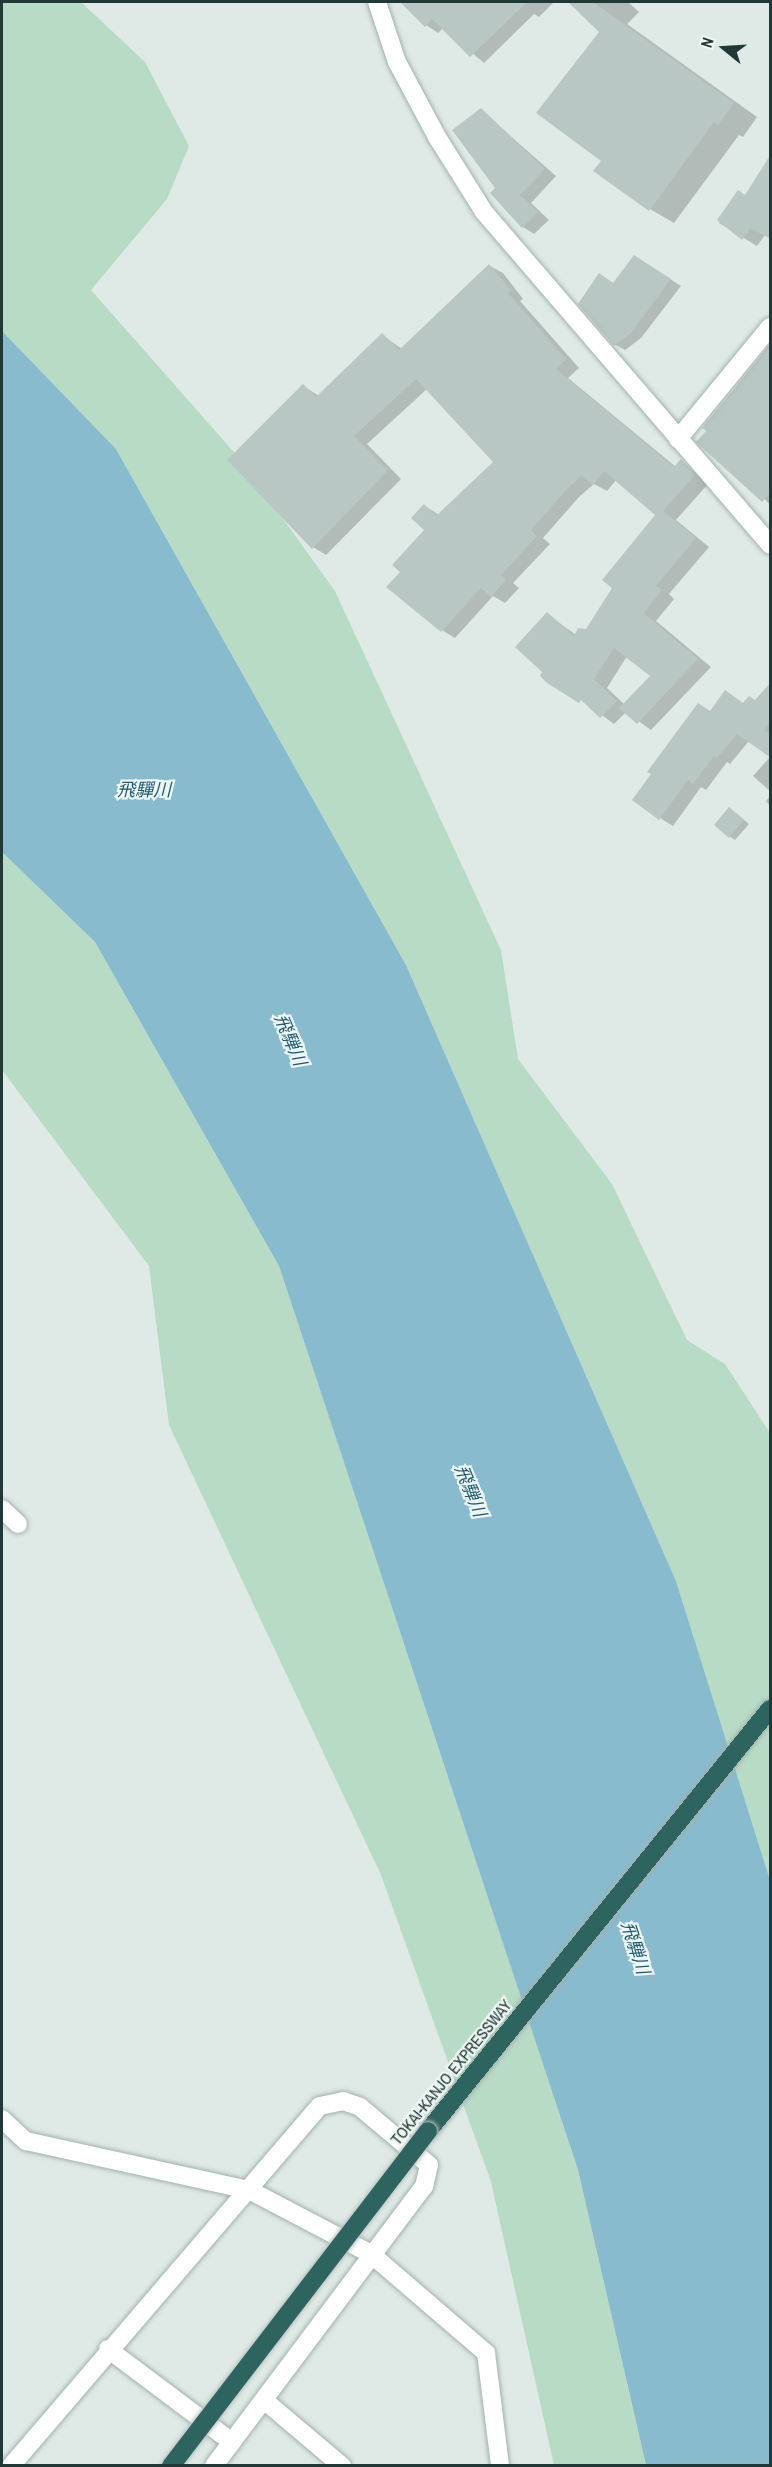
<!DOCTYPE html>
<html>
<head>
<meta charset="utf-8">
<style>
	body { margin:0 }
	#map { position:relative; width:772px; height:2467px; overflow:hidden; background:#dfeae6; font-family:"Archivo Narrow","Noto Sans JP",sans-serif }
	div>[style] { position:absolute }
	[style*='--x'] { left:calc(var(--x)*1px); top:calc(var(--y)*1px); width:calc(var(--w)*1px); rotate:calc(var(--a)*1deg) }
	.green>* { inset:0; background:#b8dbc6 }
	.water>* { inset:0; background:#88bbce }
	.shadow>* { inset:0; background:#0003 }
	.building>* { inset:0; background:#b8c7c3 }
	.roads { filter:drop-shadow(0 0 2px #a2b1ae) drop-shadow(0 0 2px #a2b1ae) }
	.street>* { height:18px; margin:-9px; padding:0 9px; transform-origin:9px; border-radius:9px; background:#fff }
	.secondary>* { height:18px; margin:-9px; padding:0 9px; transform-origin:9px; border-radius:9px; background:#fff }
	.highway>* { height:18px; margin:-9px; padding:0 9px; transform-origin:9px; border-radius:9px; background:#2e6460 }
	.bridges { filter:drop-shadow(0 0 2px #bcc4c3) drop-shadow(0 0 2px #bcc4c3) }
	.highway-bridge>* { height:18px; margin:-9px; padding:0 9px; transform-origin:9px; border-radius:9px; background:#2e6460 }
	span { translate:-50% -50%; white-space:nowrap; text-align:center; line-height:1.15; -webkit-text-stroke:4.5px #eff7f4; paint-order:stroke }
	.street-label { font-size:16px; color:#213936 }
	.water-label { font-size:18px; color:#1d5a73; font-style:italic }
	.frame { position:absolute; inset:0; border:3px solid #213936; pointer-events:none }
	.north { position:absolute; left:694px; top:18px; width:60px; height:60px; -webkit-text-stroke:4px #eff7f4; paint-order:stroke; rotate:288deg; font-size:16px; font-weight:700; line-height:24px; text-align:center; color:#213936 }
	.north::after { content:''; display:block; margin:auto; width:21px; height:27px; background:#213936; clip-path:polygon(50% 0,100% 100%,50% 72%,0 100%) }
</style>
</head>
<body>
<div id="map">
	<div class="green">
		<div style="clip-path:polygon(2px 2px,81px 2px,145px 62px,189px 146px,167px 199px,91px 290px,240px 459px,335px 591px,501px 950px,518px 1059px,612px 1184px,687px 1340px,725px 1364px,770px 1433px,770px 1880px,676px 1581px,406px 965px,116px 449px,2px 331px)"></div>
		<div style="clip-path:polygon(2px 852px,95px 942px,279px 1266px,578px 2170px,646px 2465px,554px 2465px,491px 2182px,381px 1875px,169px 1425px,149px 1266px,2px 1070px)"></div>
	</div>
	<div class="water">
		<div style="clip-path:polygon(2px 331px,116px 449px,406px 965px,676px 1581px,770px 1880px,770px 2465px,646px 2465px,578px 2170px,279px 1266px,95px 942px,2px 852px)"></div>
	</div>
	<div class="shadow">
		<div style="clip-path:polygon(405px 2px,554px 2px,539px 17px,534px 14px,484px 63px,443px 28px,438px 33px,426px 25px)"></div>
		<div style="clip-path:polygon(570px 2px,628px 2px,639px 12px,627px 24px,757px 117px,743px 137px,739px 135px,674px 223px,650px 209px,603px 161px,601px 32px)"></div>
		<div style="clip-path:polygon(481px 110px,556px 176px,531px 203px,549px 220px,534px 234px,523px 227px,497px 188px)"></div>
		<div style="clip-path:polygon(738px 192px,746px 196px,765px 235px,757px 246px,719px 223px)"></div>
		<div style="clip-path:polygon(645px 263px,681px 286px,641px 338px,625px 350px,614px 344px)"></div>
		<div style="clip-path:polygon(evenodd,490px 266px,503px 273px,523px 299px,520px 301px,579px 368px,568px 378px,676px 467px,681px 460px,708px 484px,676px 520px,709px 547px,669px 594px,674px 599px,656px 621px,711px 667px,651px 730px,626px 712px,614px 724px,544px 672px,547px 614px,576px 635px,587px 631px,657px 515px,617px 479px,607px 491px,594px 484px,579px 497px,543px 538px,550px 544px,513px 583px,519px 588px,505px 603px,493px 596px,455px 638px,442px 630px,402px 572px,426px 529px,425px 506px,439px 515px,495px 462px,427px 389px,367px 444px,401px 479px,326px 555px,313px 547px,303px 386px,319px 396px,382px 335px,402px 349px,490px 266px,627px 656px,652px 675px,625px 705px,607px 688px,627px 656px)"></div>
		<div style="clip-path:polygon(770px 344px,770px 505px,704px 428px)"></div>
		<div style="clip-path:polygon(749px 698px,770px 708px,770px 756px,749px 741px,730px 764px,727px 762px,706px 790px,701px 787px,673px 826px,660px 818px,711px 712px,745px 704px)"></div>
		<div style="clip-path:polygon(770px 757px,770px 791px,753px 776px)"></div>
		<div style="clip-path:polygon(770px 796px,770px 806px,766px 801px)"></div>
		<div style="clip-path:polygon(736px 813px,749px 824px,735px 840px,729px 836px)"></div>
	</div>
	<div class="building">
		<div style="clip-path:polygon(400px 2px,527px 2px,470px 57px,432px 19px,425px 27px)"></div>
		<div style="clip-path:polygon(568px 2px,593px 2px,734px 103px,718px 125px,714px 122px,649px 211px,593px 171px,601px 161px,536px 113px,599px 32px)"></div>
		<div style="clip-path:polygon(481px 108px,545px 169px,520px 195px,538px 212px,522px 228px,490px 193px,495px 188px,452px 130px)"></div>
		<div style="clip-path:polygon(771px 154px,771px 239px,750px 228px,742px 240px,717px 220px,738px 190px,745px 195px)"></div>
		<div style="clip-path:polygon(634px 255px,671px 279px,631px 333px,614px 346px,578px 304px,599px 273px,613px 283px)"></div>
		<div style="clip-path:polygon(489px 264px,511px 290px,508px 293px,566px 359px,556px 369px,674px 467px,681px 459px,695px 475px,663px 511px,696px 538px,656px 586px,662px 590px,644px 613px,698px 659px,637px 724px,619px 708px,650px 676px,614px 648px,594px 679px,617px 701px,600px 718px,581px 700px,579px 703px,547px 683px,540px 676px,542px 672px,515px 647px,547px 612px,574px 636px,578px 628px,586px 629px,612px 588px,602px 580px,655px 515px,604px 471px,593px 485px,581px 476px,566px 490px,531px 530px,537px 536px,501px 575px,506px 580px,491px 597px,481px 588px,441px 632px,386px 587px,400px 572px,392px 565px,424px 530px,411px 518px,424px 504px,436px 516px,493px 462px,416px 379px,354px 436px,388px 470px,312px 549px,227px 460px,303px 384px,316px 397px,382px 333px,399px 350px)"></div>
		<div style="clip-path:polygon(771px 344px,771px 492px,762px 502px,696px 442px,706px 431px,702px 428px)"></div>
		<div style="clip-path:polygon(771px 682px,771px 721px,764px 730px,771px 736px,771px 758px,737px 734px,717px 758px,714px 756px,693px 784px,688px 780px,659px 820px,632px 800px,651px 774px,647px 772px,698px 703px,710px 711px,725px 690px,743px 703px,749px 696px,755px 700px)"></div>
		<div style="clip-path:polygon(729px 807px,744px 820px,729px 838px,714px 825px)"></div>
	</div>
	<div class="roads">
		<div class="street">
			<div style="--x:377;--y:2;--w:63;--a:71.6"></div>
			<div style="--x:397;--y:62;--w:85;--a:61.9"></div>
			<div style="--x:437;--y:137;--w:89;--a:57.9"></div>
			<div style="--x:484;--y:212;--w:439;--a:49.3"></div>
			<div style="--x:678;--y:439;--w:145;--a:-50.6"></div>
			<div style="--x:2;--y:2119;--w:33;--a:43"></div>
			<div style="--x:26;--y:2141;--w:228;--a:12.4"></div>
			<div style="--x:249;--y:2190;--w:138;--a:27.7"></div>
			<div style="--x:371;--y:2254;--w:152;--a:40.7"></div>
			<div style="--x:486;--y:2353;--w:114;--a:82.9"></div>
			<div style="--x:108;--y:2349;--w:155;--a:36.9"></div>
			<div style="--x:265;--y:2401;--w:101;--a:40.2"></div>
			<div style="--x:11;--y:2466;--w:474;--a:-49.4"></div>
			<div style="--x:320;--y:2106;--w:24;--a:-12"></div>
			<div style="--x:343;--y:2101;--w:18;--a:19"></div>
			<div style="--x:360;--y:2107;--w:90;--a:40"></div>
			<div style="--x:429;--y:2165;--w:22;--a:103"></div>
			<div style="--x:424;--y:2186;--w:350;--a:126.9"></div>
		</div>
		<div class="secondary">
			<div style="--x:2;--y:1509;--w:22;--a:43"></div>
		</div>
		<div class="highway">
			<div style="--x:428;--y:2131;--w:543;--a:-50.98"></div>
		</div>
	</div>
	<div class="bridges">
		<div class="highway-bridge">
			<div style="--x:171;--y:2466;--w:422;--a:-52.5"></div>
		</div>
	</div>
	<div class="street-label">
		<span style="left:451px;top:2072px;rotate:-51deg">TOKAI-KANJO EXPRESSWAY</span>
	</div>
	<div class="water-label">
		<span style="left:144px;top:790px">飛驒川</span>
		<span style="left:290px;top:1040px;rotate:67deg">飛騨川</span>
		<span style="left:470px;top:1491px;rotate:68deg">飛騨川</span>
		<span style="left:635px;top:1948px;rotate:72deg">飛騨川</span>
	</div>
	<div class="frame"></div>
	<div class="north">N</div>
</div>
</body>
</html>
